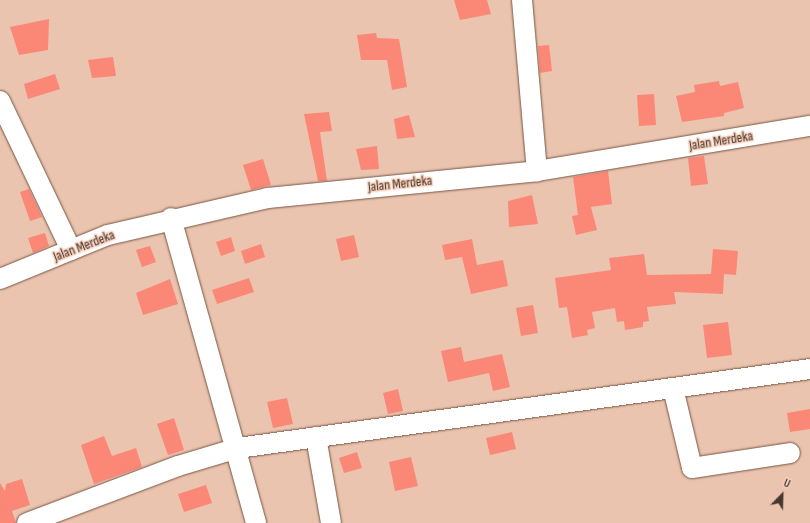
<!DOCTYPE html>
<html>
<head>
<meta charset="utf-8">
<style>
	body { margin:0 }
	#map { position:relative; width:810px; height:523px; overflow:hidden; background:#ebc4af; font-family:"Sofia Sans Condensed",sans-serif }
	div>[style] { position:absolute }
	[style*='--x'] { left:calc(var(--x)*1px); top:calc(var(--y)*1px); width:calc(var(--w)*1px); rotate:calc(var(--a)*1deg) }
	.building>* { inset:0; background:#fb8776 }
	.roads { filter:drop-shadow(0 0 1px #775644) drop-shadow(0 0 1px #775644) }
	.minor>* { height:20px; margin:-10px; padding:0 10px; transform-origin:10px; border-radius:10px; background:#fff }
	span { translate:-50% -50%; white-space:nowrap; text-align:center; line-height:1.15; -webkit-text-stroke:3px #f8d1bc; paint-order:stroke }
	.street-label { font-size:14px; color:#46372f }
	.north { position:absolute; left:762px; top:475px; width:40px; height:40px; -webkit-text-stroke:3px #f8d1bc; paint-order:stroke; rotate:23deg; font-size:11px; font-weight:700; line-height:16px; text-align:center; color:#46372f }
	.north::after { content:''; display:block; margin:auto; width:14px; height:18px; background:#46372f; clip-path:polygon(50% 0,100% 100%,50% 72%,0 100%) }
</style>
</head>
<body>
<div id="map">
	<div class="building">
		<div style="clip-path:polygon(454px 0,487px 0,491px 14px,460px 20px)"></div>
		<div style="clip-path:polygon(49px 19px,48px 50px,19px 55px,10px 27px)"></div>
		<div style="clip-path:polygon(376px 33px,377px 38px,399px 39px,407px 87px,392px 90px,387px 60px,361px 60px,357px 35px)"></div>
		<div style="clip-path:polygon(549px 45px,552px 71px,540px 73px,538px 46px)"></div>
		<div style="clip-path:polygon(113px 57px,116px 76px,92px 78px,88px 60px)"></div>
		<div style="clip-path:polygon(55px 74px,60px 89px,28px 99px,24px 84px)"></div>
		<div style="clip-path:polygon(719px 81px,720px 86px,738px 82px,744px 108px,724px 113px,724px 116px,682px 122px,676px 96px,695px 92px,694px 85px)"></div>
		<div style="clip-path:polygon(654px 94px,656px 125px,639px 126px,637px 95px)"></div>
		<div style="clip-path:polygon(329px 112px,332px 131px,320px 132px,327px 181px,318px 181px,304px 114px)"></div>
		<div style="clip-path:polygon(409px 115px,415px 137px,397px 139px,394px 119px)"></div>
		<div style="clip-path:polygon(377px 146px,379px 169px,361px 170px,356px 149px)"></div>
		<div style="clip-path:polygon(704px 156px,708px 184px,691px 186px,688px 158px)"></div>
		<div style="clip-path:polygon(263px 159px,271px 185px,251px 190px,243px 165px)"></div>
		<div style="clip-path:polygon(608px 171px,612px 204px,591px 207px,597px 230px,576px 235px,572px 216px,578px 215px,573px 177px)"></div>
		<div style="clip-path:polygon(29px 189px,42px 217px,30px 221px,20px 192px)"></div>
		<div style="clip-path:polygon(532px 195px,538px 224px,509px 227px,508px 201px)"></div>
		<div style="clip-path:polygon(45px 233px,49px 246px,33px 253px,28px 238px)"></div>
		<div style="clip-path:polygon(354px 235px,359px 257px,341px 261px,336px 239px)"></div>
		<div style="clip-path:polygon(231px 237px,235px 251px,221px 256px,216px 242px)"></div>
		<div style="clip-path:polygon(472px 239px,477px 265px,503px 260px,508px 286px,471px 294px,462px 257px,445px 260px,442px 245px)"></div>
		<div style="clip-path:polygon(261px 244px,265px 257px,245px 264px,241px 251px)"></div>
		<div style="clip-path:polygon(150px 246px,156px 262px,142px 267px,136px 250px)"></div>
		<div style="clip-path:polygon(713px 249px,738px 251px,736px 275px,724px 274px,723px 294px,674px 292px,676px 304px,647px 307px,649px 321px,643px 322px,643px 327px,625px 330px,624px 321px,617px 322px,615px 308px,592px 312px,595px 328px,587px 330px,588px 335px,572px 338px,567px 307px,559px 308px,555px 278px,611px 270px,609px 258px,644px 254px,647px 275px,711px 274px)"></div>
		<div style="clip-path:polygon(249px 278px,254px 292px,217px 304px,212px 290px)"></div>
		<div style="clip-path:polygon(170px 279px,178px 304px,143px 315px,136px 293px)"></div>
		<div style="clip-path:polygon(533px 305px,538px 333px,521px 336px,516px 308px)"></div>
		<div style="clip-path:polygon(728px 322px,732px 355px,707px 358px,703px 325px)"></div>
		<div style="clip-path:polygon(461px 347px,464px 362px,502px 354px,510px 387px,493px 391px,489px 373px,448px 382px,441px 351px)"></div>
		<div style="clip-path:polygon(398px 389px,403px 411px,388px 414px,383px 393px)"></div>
		<div style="clip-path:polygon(287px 398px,293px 424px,273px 428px,267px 402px)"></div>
		<div style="clip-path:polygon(810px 409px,810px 429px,790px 432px,787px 413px)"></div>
		<div style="clip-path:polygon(174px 418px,184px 450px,168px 455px,157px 424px)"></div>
		<div style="clip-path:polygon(512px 432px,516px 449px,490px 455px,486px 438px)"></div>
		<div style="clip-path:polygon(104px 436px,112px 456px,136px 448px,142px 467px,94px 484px,81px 445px)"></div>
		<div style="clip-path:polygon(357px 452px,362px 468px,344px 473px,339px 458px)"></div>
		<div style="clip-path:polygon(411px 457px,418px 486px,395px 491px,389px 462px)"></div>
		<div style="clip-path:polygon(22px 479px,30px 505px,12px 511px,16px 523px,0 523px,0 483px,5px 491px,6px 484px)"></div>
		<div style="clip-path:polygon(206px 485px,212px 503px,184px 512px,178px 494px)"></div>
	</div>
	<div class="roads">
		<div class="minor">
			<div style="--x:522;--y:0;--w:172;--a:85"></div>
			<div style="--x:0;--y:101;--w:165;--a:64.5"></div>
			<div style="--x:171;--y:218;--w:317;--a:74.4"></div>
			<div style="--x:0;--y:279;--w:117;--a:-22.2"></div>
			<div style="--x:108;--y:235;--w:164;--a:-13"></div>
			<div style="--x:268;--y:198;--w:270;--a:-5.7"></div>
			<div style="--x:537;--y:171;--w:277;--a:-9.4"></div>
			<div style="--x:673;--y:388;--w:82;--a:76.6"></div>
			<div style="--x:692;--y:468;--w:99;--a:-8.7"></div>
			<div style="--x:316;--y:437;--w:87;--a:80.1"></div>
			<div style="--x:27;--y:523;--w:161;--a:-20.7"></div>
			<div style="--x:178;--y:466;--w:63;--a:-16.7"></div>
			<div style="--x:238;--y:448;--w:577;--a:-7.86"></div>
		</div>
	</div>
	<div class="street-label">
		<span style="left:721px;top:141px;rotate:-9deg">Jalan Merdeka</span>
		<span style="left:400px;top:184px;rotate:-6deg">Jalan Merdeka</span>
		<span style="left:84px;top:246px;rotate:-21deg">Jalan Merdeka</span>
	</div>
	<div class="north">U</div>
</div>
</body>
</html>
